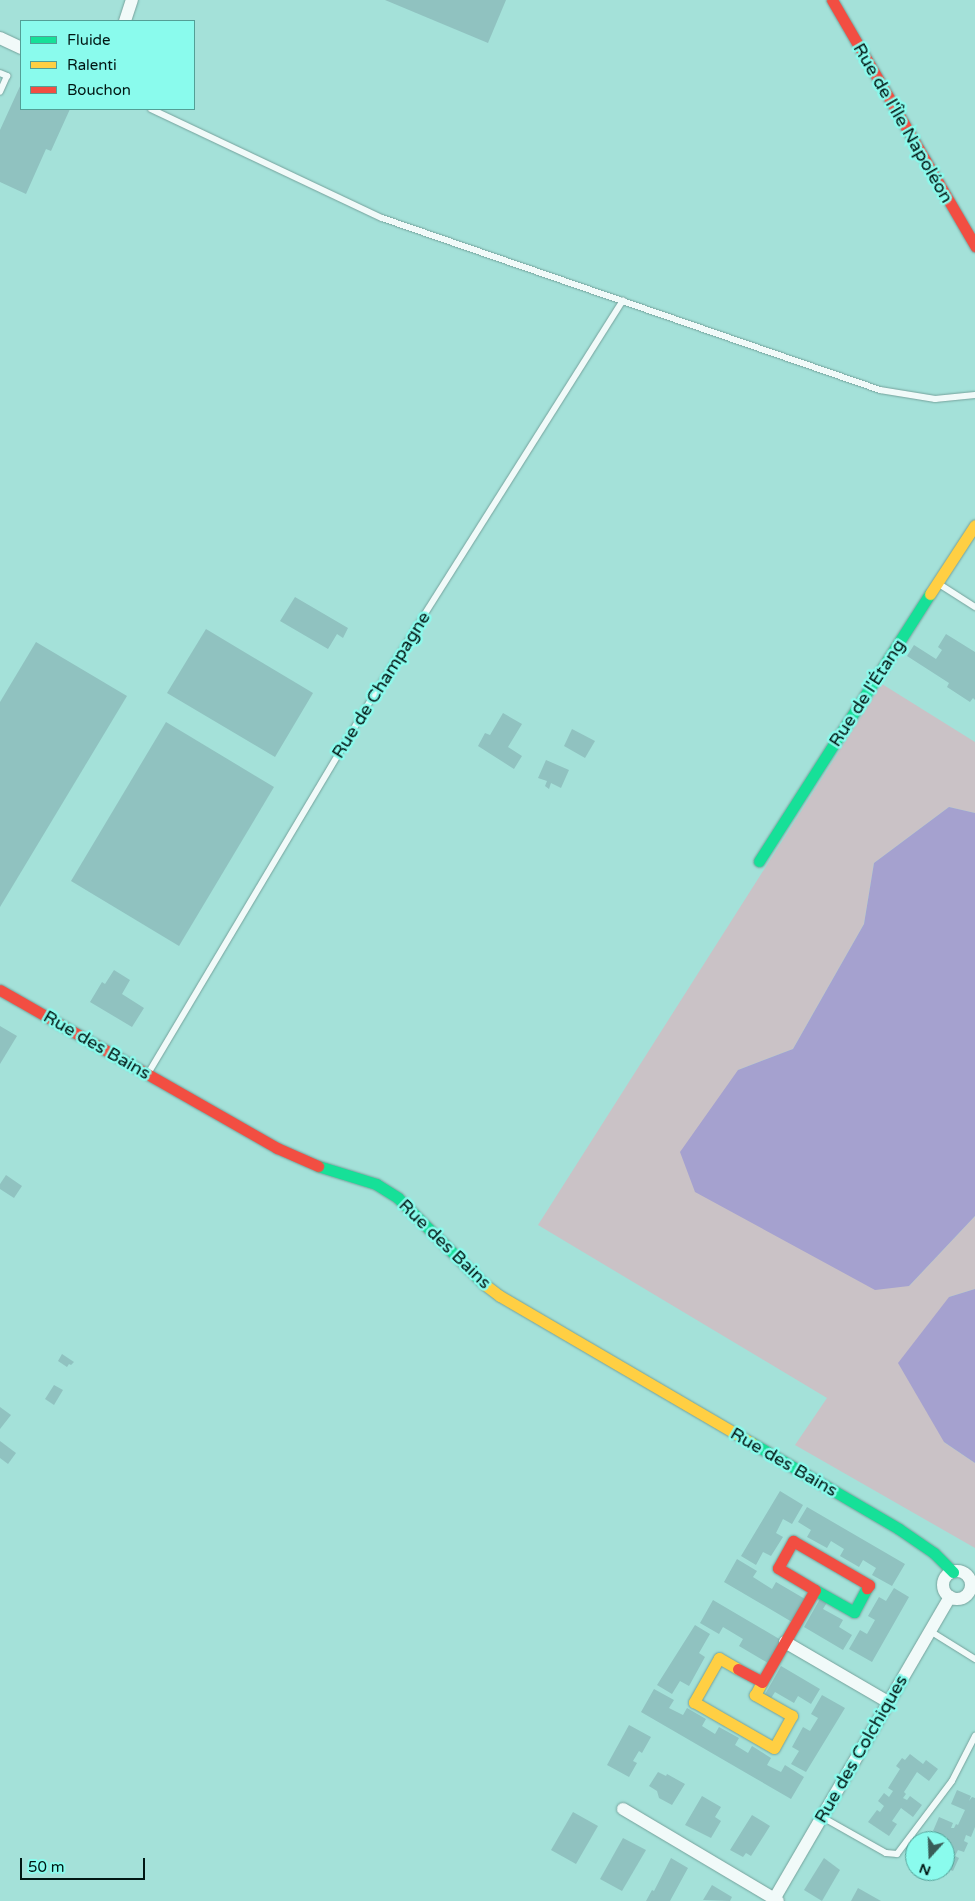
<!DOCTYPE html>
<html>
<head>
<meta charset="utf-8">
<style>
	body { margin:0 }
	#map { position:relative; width:975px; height:1901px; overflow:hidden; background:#a4e1d9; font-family:"Varela Round",sans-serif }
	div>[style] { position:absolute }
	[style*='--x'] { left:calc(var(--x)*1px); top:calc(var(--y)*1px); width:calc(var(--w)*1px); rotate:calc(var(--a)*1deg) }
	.green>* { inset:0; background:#cac2c6 }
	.water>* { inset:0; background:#a5a1cf }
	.building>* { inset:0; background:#90c2c0 }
	.roads { filter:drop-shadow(0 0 1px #75a29c) drop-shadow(0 0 1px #75a29c) }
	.lane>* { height:6px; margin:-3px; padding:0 3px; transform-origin:3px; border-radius:3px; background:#f1faf9 }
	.street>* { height:12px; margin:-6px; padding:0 6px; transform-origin:6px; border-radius:6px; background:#f1faf9 }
	.street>.ring { margin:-6px; padding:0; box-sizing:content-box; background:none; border:12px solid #f1faf9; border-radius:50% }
	.fast>* { height:11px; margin:-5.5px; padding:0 5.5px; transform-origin:5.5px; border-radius:5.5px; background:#16e098 }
	.slow>* { height:11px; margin:-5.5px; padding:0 5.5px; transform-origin:5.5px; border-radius:5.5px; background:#ffcf43 }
	.jam>* { height:11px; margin:-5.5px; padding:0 5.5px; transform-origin:5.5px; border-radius:5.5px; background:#f24e42 }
	span { translate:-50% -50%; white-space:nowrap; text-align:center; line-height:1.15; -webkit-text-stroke:5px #8afbed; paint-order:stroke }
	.street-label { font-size:18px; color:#001613 }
	.legend { position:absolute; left:20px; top:20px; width:175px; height:90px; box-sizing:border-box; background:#8afbed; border:1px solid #539f96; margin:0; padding:6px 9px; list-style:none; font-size:15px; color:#001613 }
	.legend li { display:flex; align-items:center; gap:10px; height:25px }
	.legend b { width:25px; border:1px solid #539f96 }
	.north { position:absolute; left:905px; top:1831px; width:50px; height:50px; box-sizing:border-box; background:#8afbed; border:1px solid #539f96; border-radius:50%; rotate:200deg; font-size:14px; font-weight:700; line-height:20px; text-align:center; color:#001613 }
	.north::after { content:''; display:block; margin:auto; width:18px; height:22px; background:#395d58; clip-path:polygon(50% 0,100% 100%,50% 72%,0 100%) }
	.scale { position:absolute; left:20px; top:1858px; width:125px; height:22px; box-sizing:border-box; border:2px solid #001613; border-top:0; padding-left:6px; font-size:15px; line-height:18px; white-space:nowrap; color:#001613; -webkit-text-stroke:4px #8afbed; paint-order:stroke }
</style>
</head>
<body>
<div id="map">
	<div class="green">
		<div style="clip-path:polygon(882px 684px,975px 742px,975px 813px,949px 807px,874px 863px,864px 924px,793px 1049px,738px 1070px,909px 1286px,975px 1216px,975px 1289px,949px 1297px,944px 1442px,975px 1463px,975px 1548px,795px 1445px,827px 1398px,538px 1225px)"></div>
	</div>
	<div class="water">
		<div style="clip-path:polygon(949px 807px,975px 813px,975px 1216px,909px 1286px,875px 1290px,695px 1192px,680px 1152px,738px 1070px,793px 1049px,864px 924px,874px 863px)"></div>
		<div style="clip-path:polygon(975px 1289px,975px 1463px,944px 1442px,898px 1363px,949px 1297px)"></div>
	</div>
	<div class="building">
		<div style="clip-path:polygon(385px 0,506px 0,488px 43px)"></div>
		<div style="clip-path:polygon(21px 84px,21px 109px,70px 109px,51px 151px,46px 149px,26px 194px,0 182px,0 130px)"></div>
		<div style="clip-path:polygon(295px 597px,348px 628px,343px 638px,337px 634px,328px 649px,280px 621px)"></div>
		<div style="clip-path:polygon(206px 629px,313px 693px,275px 757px,167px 693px)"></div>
		<div style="clip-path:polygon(946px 634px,975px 652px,975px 700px,973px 698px,970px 702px,947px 687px,949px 683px,907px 656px,914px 645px,936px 659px,942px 650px,938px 647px)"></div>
		<div style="clip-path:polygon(36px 642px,127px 696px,0 907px,0 702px)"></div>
		<div style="clip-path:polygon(503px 713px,522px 724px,508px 747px,522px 756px,514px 769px,478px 746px,485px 733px,490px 735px)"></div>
		<div style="clip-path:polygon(166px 722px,274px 787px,179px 946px,71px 881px)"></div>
		<div style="clip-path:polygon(572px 729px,595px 741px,585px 758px,564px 746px)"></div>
		<div style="clip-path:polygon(546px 760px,569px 770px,561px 788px,551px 783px,549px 789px,545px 786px,547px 781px,538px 778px)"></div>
		<div style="clip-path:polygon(114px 970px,130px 980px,122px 994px,144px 1008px,132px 1027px,90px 1002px,102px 982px,105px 984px)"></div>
		<div style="clip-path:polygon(0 1026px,17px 1036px,0 1064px)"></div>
		<div style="clip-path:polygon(6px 1175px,22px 1186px,14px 1198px,0 1189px,0 1184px)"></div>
		<div style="clip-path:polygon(62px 1354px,74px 1362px,71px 1365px,69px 1364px,67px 1367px,58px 1361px)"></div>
		<div style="clip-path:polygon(54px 1385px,63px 1390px,54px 1405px,45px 1399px)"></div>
		<div style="clip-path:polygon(0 1407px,11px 1415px,0 1429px)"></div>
		<div style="clip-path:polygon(0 1441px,16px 1453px,8px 1464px,0 1458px)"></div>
		<div style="clip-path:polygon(780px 1491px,803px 1505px,792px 1524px,783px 1519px,776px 1533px,783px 1537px,771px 1556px,763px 1552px,756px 1565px,741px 1556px)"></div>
		<div style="clip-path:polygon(807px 1507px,905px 1564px,892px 1586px,872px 1575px,876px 1568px,863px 1560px,859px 1567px,840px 1556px,844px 1549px,831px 1541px,827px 1548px,807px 1537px,811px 1530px,798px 1522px)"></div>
		<div style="clip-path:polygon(737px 1559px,757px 1571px,753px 1577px,772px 1589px,776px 1582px,805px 1599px,792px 1622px,724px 1582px)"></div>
		<div style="clip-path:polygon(894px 1588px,909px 1597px,872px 1662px,849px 1649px,860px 1630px,867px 1634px,875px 1620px,868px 1616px,879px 1597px,886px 1601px)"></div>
		<div style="clip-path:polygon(821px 1597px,828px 1601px,823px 1609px,843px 1620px,839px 1627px,852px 1635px,843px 1650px,804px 1627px)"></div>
		<div style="clip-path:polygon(713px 1600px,781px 1640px,768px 1663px,739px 1646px,743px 1639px,723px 1627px,719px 1634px,700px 1623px)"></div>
		<div style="clip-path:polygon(695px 1625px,710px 1634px,699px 1653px,705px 1657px,689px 1686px,680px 1681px,672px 1694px,657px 1685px)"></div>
		<div style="clip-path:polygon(781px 1666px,820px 1689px,811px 1704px,798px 1696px,794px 1703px,775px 1692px,770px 1700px,764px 1696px)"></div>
		<div style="clip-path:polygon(654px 1689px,674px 1700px,669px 1708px,683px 1715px,687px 1708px,706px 1719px,702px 1726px,715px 1734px,719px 1727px,739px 1738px,735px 1745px,748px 1753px,752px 1746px,771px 1758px,767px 1765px,781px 1772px,785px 1765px,804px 1777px,791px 1799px,641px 1712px)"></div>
		<div style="clip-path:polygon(822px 1695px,845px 1708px,806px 1772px,791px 1764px,799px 1751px,792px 1747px,803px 1727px,810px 1731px,818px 1718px,811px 1714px)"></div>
		<div style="clip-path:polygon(629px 1725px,651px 1737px,642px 1753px,639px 1751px,633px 1761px,637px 1763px,629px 1777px,607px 1765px)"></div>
		<div style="clip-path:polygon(910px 1754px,923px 1764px,926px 1760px,938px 1769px,929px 1781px,917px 1772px,904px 1792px,906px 1794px,903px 1798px,907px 1800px,910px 1796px,922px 1805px,913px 1817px,901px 1808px,892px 1821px,897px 1824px,889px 1836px,868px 1822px,877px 1810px,880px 1812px,884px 1806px,878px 1801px,884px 1793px,889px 1797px,893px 1791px,888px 1788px,900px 1769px,896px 1766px,902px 1758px,905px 1760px)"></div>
		<div style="clip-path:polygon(658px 1772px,666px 1776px,667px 1774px,685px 1784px,672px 1805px,659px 1798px,657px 1791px,649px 1786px)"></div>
		<div style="clip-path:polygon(957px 1790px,971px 1796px,969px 1801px,972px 1797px,975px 1798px,975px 1827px,971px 1837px,966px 1835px,964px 1841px,968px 1843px,964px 1852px,958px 1850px,955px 1856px,959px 1858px,953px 1871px,945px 1868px,945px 1842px,947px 1837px,933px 1831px,939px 1817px,953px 1823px,951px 1828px,954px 1828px,956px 1824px,958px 1825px,965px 1810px,951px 1804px)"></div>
		<div style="clip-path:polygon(702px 1796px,721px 1807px,715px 1817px,721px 1821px,711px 1838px,685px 1825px)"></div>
		<div style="clip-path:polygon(573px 1812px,598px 1826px,576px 1864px,551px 1850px)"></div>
		<div style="clip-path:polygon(752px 1815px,770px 1826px,751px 1856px,746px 1853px,743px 1857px,730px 1850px)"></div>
		<div style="clip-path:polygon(623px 1838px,646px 1850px,622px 1891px,600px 1879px)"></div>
		<div style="clip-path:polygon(671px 1858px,688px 1868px,670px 1901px,646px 1901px,652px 1890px,654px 1891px)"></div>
		<div style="clip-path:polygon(824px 1858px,840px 1870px,822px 1901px,804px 1890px)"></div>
		<div style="clip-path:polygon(712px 1885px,732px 1897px,730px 1901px,703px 1900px)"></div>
		<div style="clip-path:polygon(858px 1888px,881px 1901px,851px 1901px)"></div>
	</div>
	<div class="roads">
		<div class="lane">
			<div style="--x:0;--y:73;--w:8;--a:23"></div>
			<div style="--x:7;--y:76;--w:17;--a:114"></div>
			<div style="--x:151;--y:109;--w:255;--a:25.3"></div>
			<div style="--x:382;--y:218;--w:527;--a:19.05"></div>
			<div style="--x:880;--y:390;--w:56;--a:9.3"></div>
			<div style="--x:935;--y:399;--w:40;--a:-5.7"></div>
			<div style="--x:939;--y:584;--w:43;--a:32.6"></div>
			<div style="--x:149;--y:1072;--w:443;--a:-59.2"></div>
			<div style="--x:376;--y:691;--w:462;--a:-57.7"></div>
			<div style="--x:930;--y:1631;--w:53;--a:31.9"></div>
			<div style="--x:822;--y:1817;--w:73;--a:29.4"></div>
			<div style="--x:886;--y:1853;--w:11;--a:5"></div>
			<div style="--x:897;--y:1854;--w:91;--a:-53"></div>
			<div style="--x:952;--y:1781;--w:51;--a:-62.9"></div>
		</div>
		<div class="street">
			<div style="--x:125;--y:21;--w:22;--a:-72"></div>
			<div style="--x:0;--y:38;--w:23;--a:25"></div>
			<div class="ring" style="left:943px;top:1571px;width:16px;height:16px"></div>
			<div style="--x:785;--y:1642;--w:119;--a:30.2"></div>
			<div style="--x:623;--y:1809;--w:180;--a:30.7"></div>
			<div style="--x:773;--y:1901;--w:352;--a:-59.8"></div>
		</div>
		<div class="fast">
			<div style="--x:759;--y:861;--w:317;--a:-57.4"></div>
			<div style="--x:318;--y:1166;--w:61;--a:17.2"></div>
			<div style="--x:376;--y:1184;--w:26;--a:32"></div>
			<div style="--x:398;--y:1198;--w:122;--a:45"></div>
			<div style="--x:752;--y:1443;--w:170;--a:30.3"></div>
			<div style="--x:899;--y:1529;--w:42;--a:34.4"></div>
			<div style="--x:934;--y:1553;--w:27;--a:45"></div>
			<div style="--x:815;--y:1590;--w:45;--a:29.4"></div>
			<div style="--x:854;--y:1612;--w:27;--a:-62"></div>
		</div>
		<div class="slow">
			<div style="--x:930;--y:594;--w:82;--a:-56.9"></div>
			<div style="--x:484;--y:1284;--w:20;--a:37"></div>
			<div style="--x:500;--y:1296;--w:292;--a:30.3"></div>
			<div style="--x:738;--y:1669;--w:22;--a:-150"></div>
			<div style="--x:719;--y:1658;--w:51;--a:119.6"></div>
			<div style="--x:694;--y:1702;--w:92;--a:29.9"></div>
			<div style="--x:774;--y:1748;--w:37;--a:-61"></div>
			<div style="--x:792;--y:1716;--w:43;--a:-150.4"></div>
			<div style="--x:755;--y:1695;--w:15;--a:-62"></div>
		</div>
		<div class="jam">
			<div style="--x:832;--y:0;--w:285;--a:59.8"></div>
			<div style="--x:0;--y:990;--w:319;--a:29.7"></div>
			<div style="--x:277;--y:1148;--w:45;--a:23.7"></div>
			<div style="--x:738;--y:1669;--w:27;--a:28"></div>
			<div style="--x:762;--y:1682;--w:106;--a:-60.1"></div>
			<div style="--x:815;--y:1590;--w:43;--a:-149.3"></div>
			<div style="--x:778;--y:1568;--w:31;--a:-61"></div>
			<div style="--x:793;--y:1541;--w:88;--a:30.1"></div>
			<div style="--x:869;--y:1585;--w:4;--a:124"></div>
		</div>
	</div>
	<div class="street-label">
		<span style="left:903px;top:123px;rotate:60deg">Rue de l'Île Napoléon</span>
		<span style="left:381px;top:685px;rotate:-58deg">Rue de Champagne</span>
		<span style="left:867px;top:693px;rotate:-57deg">Rue de l'Étang</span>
		<span style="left:97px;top:1045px;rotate:30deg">Rue des Bains</span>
		<span style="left:445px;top:1244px;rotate:44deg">Rue des Bains</span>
		<span style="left:784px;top:1462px;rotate:30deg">Rue des Bains</span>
		<span style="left:861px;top:1749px;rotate:-60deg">Rue des Colchiques</span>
	</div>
	<ul class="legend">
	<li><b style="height:6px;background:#16e098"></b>Fluide</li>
	<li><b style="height:6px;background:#ffcf43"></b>Ralenti</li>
	<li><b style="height:6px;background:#f24e42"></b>Bouchon</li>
	</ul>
	<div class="north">N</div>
	<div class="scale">50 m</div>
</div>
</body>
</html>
